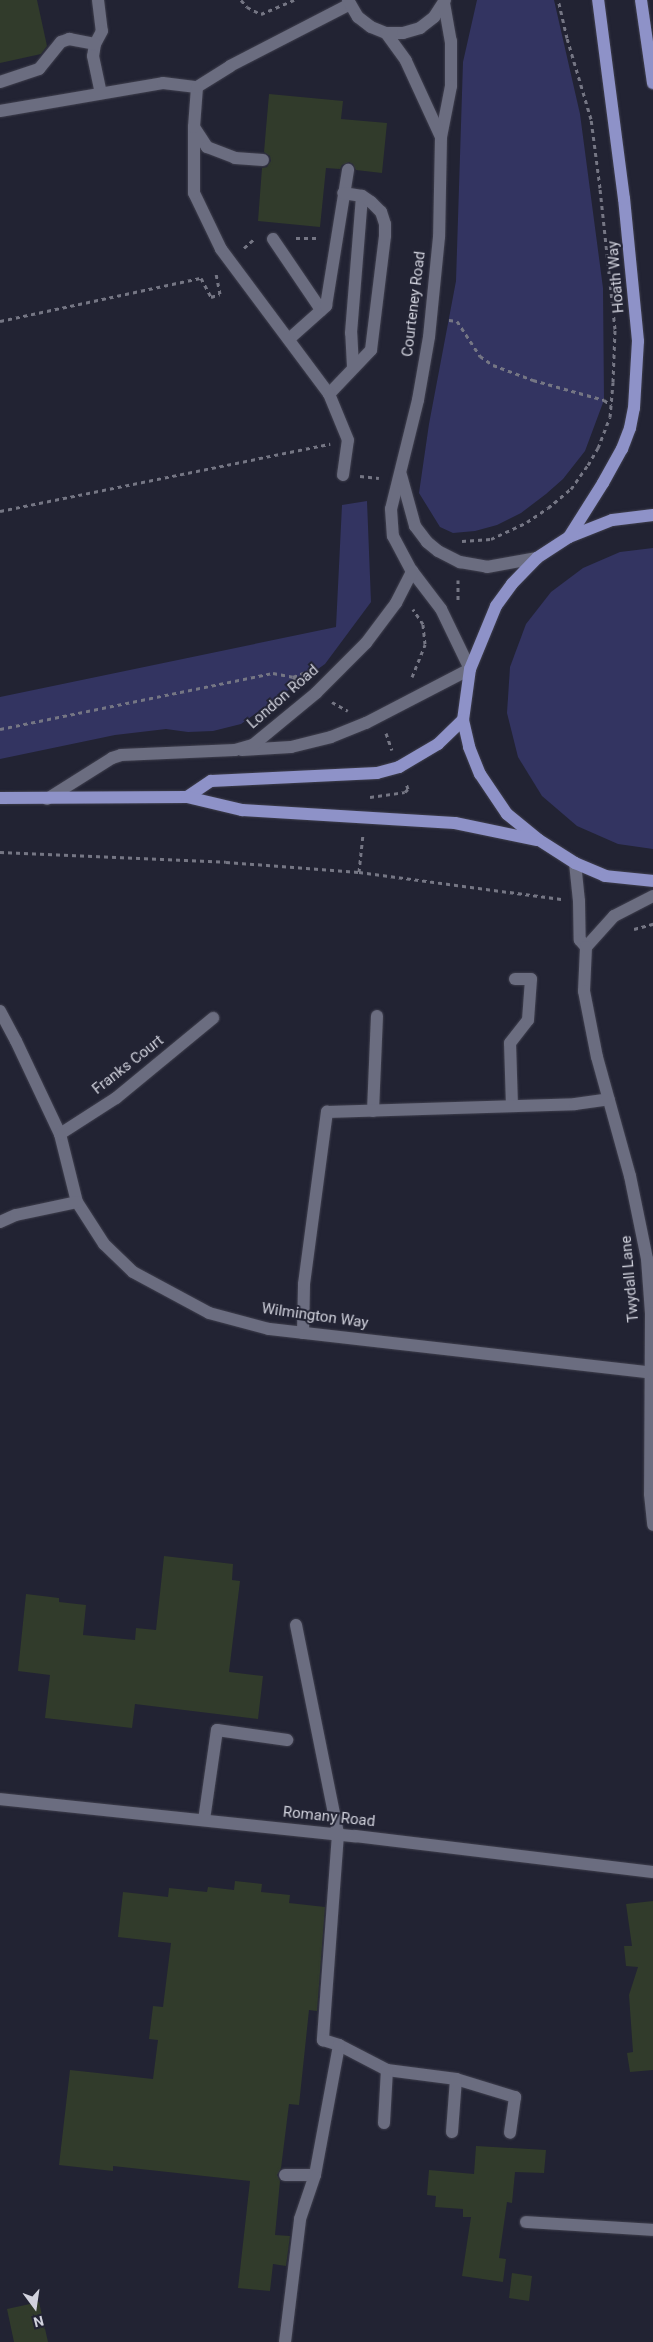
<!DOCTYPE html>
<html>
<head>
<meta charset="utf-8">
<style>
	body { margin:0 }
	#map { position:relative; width:653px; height:2342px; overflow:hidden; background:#222333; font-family:Roboto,sans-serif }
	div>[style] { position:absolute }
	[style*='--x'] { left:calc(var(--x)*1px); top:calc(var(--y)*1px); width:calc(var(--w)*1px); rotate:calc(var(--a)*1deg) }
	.green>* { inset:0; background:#333461 }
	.building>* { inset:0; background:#313b2b }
	.path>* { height:3px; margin-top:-1.5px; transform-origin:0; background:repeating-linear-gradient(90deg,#757684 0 4px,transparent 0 8px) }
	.roads { filter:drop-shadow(0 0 1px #3f3f4d) drop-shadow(0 0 1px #3f3f4d) }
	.service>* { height:12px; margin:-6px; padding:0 6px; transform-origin:6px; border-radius:6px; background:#6b6d80 }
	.minor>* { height:12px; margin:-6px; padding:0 6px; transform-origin:6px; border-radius:6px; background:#6b6d80 }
	.primary>* { height:12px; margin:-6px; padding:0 6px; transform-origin:6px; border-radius:6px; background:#8e92c8 }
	span { translate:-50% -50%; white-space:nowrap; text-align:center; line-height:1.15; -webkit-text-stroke:4px #222333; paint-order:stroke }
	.street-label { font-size:15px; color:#d1d2dd }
	.north { position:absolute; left:10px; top:2282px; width:50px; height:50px; -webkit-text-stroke:4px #222333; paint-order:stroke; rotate:166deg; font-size:14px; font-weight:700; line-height:20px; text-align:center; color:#d1d2dd }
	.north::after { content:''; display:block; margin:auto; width:18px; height:22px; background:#d1d2dd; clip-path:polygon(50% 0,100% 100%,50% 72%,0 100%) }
</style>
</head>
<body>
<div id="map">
	<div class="green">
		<div style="clip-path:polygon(477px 0,554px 0,580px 114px,603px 288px,604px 400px,585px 451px,563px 479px,546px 494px,521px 513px,497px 525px,475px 531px,453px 533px,440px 527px,419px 493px,429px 424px,456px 281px,463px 62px)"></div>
		<div style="clip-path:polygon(367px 501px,371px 602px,325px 664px,241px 724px,213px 731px,188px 732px,166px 729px,115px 735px,0 759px,0 697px,336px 627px,342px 505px)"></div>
		<div style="clip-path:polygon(653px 548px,653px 849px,618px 844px,577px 826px,542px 796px,518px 757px,507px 713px,510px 667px,526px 624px,551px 592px,583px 568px,620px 552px)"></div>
	</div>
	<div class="building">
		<div style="clip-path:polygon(0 0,37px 0,47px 46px,41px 54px,0 63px)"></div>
		<div style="clip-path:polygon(269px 94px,343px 101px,341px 119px,387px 123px,382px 173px,356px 170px,353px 164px,349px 162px,342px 165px,340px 169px,326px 168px,320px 227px,258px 221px,262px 168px,267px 167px,271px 161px,270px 156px,264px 152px)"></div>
		<div style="clip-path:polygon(164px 1556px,233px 1564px,232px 1580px,240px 1581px,229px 1672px,263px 1676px,258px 1719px,135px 1704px,132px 1728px,45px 1718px,50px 1675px,18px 1671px,26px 1594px,59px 1598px,59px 1602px,86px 1605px,83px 1635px,135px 1640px,136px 1628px,156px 1630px)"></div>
		<div style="clip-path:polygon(235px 1881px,262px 1884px,261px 1892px,290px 1895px,289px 1903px,325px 1907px,317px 2011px,309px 2010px,299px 2105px,289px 2104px,281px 2168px,277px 2175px,280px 2181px,275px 2235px,290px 2236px,286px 2266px,273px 2264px,270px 2291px,238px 2288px,250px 2181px,113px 2166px,113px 2171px,59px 2165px,70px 2070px,153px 2079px,158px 2040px,149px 2039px,153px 2006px,163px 2007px,171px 1943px,118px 1937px,123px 1892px,168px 1897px,169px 1888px,207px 1892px,208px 1887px,234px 1890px)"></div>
		<div style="clip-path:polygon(653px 1901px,653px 2070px,630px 2072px,627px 2053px,633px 2052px,629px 1995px,638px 1967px,626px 1966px,624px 1946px,632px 1946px,626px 1904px)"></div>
		<div style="clip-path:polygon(476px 2146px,546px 2150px,544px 2173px,515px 2172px,512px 2203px,507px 2202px,499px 2258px,506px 2259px,503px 2282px,462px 2276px,471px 2217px,463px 2217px,463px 2209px,435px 2207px,436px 2196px,427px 2195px,429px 2170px,474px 2174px)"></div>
		<div style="clip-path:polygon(512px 2273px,532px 2276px,529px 2301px,509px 2298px)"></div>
		<div style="clip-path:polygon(39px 2302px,48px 2342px,14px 2342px,7px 2309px)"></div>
	</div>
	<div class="path">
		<div style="--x:241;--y:0;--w:9;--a:49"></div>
		<div style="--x:247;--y:7;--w:16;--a:27"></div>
		<div style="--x:261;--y:14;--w:36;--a:-23"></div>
		<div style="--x:296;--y:238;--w:23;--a:0"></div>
		<div style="--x:244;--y:248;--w:13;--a:-42"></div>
		<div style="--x:449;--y:320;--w:8;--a:7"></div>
		<div style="--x:457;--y:321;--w:42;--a:56.7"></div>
		<div style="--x:480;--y:356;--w:16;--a:35"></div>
		<div style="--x:493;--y:365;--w:43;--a:20.6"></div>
		<div style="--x:533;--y:380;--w:74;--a:15.7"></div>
		<div style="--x:604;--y:400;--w:9;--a:36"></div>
		<div style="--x:0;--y:321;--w:206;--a:-12.1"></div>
		<div style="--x:201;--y:278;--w:21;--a:62"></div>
		<div style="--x:211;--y:297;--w:9;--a:-18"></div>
		<div style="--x:220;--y:294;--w:20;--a:-101"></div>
		<div style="--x:360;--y:476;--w:19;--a:6"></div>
		<div style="--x:0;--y:511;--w:337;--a:-11.5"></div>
		<div style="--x:462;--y:541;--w:29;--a:-4"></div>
		<div style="--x:491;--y:539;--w:40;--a:-25"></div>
		<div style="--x:527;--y:522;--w:25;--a:-34"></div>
		<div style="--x:548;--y:508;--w:30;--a:-40"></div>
		<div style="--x:571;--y:489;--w:29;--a:-55"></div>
		<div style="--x:588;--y:465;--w:20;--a:-60"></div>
		<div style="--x:598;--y:448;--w:33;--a:-69"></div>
		<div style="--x:610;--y:417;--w:35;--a:-85"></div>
		<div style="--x:613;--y:382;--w:53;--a:-87.8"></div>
		<div style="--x:615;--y:329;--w:142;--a:-96.1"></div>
		<div style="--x:600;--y:188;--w:70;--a:-97.4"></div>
		<div style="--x:591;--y:119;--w:84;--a:-106.5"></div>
		<div style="--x:567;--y:38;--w:39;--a:-103"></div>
		<div style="--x:458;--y:580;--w:20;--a:90"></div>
		<div style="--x:293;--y:677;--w:19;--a:-21"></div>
		<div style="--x:412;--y:677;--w:35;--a:-68"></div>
		<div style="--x:425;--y:644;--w:20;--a:-96"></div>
		<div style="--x:423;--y:624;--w:18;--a:-124"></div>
		<div style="--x:332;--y:702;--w:18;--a:29"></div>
		<div style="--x:0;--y:729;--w:279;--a:-11.6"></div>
		<div style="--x:273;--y:673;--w:20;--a:11"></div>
		<div style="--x:293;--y:677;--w:10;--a:45"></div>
		<div style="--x:386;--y:733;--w:18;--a:71"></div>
		<div style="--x:370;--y:797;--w:35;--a:-8"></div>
		<div style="--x:405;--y:792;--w:4;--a:-45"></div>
		<div style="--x:408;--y:789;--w:6;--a:-108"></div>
		<div style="--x:0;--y:852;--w:226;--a:2.5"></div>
		<div style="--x:226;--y:862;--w:133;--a:4.3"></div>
		<div style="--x:359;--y:872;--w:204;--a:7.6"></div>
		<div style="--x:359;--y:872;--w:37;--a:-84"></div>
		<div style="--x:634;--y:929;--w:20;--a:-15"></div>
	</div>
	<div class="roads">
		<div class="service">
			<div style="--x:98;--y:0;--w:31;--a:83"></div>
			<div style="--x:102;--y:31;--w:15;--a:118"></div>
			<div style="--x:95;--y:44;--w:12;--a:99"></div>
			<div style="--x:93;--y:56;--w:38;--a:78"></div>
			<div style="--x:0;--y:82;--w:41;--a:-18.4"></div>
			<div style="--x:39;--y:69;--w:35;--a:-51"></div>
			<div style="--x:61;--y:42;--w:9;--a:-21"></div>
			<div style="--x:69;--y:39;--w:26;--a:11"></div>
			<div style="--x:0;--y:111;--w:165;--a:-9.7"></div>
			<div style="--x:163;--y:83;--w:34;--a:7"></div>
			<div style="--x:194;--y:127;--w:24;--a:57"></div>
			<div style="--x:207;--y:147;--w:30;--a:21"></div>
			<div style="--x:235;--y:158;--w:28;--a:4"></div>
			<div style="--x:273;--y:239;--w:86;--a:55.9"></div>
			<div style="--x:289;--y:339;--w:50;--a:-41.7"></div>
			<div style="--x:326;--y:306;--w:138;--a:-80.8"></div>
			<div style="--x:353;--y:367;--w:34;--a:-93"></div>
			<div style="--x:351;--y:333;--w:137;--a:-85.4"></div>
			<div style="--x:329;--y:394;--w:61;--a:-46.3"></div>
			<div style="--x:371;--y:350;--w:115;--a:-83"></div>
			<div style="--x:385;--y:236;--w:12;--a:-90"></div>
			<div style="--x:385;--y:224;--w:13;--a:-108"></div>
			<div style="--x:381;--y:212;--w:14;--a:-135"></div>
			<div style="--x:371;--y:202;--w:11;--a:-146"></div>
			<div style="--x:362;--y:196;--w:19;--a:-171"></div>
			<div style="--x:343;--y:475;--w:35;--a:-82"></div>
			<div style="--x:348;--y:440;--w:50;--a:-112.4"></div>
			<div style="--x:329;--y:394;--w:181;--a:-126.7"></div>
			<div style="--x:221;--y:249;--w:62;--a:-115.7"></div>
			<div style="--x:194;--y:193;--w:66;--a:-90"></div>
			<div style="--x:194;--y:127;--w:40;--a:-85.7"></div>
			<div style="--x:197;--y:87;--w:39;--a:-32"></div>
			<div style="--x:230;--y:66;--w:135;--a:-27.3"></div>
			<div style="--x:242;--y:750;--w:49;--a:-3.5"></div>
			<div style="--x:291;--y:747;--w:41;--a:-14"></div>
			<div style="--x:331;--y:737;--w:38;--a:-22"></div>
			<div style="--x:366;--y:723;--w:117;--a:-27.4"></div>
			<div style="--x:512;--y:1106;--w:63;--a:-91.8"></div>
			<div style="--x:510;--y:1043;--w:29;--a:-52"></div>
			<div style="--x:528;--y:1020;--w:41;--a:-85.8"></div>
			<div style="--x:531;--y:979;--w:16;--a:180"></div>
			<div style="--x:373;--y:1111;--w:95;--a:-87.6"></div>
			<div style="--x:303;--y:1333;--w:49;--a:-88.8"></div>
			<div style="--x:304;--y:1284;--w:174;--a:-82.4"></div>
			<div style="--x:327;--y:1112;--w:248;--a:-1.8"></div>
			<div style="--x:575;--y:1104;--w:34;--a:-8"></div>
			<div style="--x:296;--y:1625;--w:213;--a:78.6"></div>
			<div style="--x:338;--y:1834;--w:207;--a:94.2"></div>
			<div style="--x:323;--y:2040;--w:17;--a:17"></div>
			<div style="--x:339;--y:2045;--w:54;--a:27.5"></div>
			<div style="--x:387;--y:2070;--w:70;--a:7.4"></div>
			<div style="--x:456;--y:2079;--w:62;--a:17"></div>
			<div style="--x:515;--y:2097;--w:36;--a:98"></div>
			<div style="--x:204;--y:1820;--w:91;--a:-81.8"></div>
			<div style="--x:217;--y:1730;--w:71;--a:8.1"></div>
			<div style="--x:384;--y:2123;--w:53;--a:-86.8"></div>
			<div style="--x:452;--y:2132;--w:53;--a:-85.7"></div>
			<div style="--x:285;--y:2175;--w:30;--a:0"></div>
			<div style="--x:315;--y:2175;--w:132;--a:-79.5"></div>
			<div style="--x:526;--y:2222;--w:127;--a:3.6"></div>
			<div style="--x:285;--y:2342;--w:124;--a:-83"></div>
			<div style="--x:300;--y:2219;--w:46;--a:-71.2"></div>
		</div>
		<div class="minor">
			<div style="--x:348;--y:0;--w:20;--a:60"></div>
			<div style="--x:358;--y:17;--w:16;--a:38"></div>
			<div style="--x:371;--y:27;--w:16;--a:22"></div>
			<div style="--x:386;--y:33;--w:17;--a:0"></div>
			<div style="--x:403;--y:33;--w:18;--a:-16"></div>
			<div style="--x:420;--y:28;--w:18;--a:-38"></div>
			<div style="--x:434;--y:17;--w:20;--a:-57"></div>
			<div style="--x:444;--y:3;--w:39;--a:80"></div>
			<div style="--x:451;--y:41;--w:45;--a:90"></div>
			<div style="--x:451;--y:86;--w:52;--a:101.1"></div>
			<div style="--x:441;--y:137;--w:100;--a:91.1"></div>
			<div style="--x:439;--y:237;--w:100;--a:95.7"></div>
			<div style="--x:429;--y:337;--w:64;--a:99.9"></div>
			<div style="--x:418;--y:400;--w:112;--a:103.9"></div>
			<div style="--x:391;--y:509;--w:27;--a:86"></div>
			<div style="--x:393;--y:536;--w:40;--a:62"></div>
			<div style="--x:412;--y:571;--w:48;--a:52.7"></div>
			<div style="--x:441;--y:609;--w:67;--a:64.2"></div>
			<div style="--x:386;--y:33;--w:34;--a:54"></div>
			<div style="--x:406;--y:61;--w:84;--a:65.3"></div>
			<div style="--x:401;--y:475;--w:53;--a:74.6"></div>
			<div style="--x:415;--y:526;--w:20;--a:53"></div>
			<div style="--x:427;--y:542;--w:14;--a:39"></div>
			<div style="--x:438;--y:551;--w:25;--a:27"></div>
			<div style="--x:460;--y:562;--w:27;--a:10"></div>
			<div style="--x:487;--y:567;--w:51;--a:-10.2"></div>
			<div style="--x:47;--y:799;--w:77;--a:-32.2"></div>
			<div style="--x:112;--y:758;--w:9;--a:-18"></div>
			<div style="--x:121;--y:755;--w:114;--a:-2.5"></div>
			<div style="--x:235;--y:750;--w:19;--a:-16"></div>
			<div style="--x:253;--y:745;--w:82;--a:-39.5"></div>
			<div style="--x:316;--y:693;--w:71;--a:-45"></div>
			<div style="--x:366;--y:643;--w:50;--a:-53.1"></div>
			<div style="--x:396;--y:603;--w:36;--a:-63"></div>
			<div style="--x:575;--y:863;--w:38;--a:84"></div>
			<div style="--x:579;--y:901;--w:39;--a:89"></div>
			<div style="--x:580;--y:940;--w:9;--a:49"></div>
			<div style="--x:653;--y:896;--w:44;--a:152.9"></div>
			<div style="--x:614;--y:916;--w:42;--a:132.1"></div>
			<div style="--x:586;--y:947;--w:44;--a:92.6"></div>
			<div style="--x:584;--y:991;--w:67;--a:78.9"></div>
			<div style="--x:597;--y:1057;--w:123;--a:74.5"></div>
			<div style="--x:630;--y:1176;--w:85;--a:78.4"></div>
			<div style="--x:647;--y:1259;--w:54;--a:85.8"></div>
			<div style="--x:651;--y:1313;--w:181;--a:90.3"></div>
			<div style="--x:650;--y:1494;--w:31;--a:84"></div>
			<div style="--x:0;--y:1011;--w:34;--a:62"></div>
			<div style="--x:16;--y:1041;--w:103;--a:64.7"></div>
			<div style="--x:60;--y:1134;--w:70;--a:76"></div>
			<div style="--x:77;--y:1202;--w:50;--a:57.3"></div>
			<div style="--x:104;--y:1244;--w:40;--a:44"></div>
			<div style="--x:133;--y:1272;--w:86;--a:28.3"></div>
			<div style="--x:209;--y:1313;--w:62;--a:14.9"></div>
			<div style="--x:269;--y:1329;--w:382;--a:6.5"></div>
			<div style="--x:60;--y:1134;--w:67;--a:-32.7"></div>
			<div style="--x:116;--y:1098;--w:126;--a:-39.5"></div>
			<div style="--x:0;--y:1222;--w:17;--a:-24"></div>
			<div style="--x:16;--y:1215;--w:62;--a:-12"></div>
			<div style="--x:0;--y:1799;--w:357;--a:6"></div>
			<div style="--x:355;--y:1836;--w:300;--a:6.9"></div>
		</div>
		<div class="primary">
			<div style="--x:641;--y:0;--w:84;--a:81.8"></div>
			<div style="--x:653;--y:515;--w:41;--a:173"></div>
			<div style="--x:612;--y:520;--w:46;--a:158.4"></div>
			<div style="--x:569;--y:537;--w:38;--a:147"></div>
			<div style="--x:537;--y:558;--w:36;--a:134"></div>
			<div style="--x:512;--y:584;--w:27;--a:126"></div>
			<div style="--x:496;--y:606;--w:68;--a:112.4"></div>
			<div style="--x:470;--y:669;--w:51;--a:97.8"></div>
			<div style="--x:463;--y:720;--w:28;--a:77"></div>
			<div style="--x:469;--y:747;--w:29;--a:68"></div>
			<div style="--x:480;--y:774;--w:48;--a:56"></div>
			<div style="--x:507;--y:814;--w:41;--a:39.1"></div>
			<div style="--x:539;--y:840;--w:43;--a:32.6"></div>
			<div style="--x:575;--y:863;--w:33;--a:23"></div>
			<div style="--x:605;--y:876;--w:48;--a:5.9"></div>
			<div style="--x:569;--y:537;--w:64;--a:-57.8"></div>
			<div style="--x:603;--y:483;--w:39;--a:-61"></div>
			<div style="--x:622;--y:449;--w:22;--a:-69"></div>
			<div style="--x:630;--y:428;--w:20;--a:-79"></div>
			<div style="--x:634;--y:408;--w:67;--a:-86.6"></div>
			<div style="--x:638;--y:341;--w:143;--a:-95.6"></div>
			<div style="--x:624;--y:199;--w:201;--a:-97.4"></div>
			<div style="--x:187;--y:797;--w:29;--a:-34"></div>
			<div style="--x:211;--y:781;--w:166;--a:-2.8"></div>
			<div style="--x:377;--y:773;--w:23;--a:-15"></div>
			<div style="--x:399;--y:767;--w:45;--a:-30.5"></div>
			<div style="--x:438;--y:744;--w:35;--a:-44"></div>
			<div style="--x:0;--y:798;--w:187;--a:-0.3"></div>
			<div style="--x:187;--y:797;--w:57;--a:13.3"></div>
			<div style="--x:242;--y:810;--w:213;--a:3.5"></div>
			<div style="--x:455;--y:823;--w:84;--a:11.7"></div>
		</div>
	</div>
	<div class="street-label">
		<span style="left:616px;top:277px;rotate:-95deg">Hoath Way</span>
		<span style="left:414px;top:304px;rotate:-83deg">Courteney Road</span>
		<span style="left:283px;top:697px;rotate:-41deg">London Road</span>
		<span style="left:128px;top:1065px;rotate:-38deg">Franks Court</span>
		<span style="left:630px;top:1279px;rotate:-95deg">Twydall Lane</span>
		<span style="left:315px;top:1316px;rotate:8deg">Wilmington Way</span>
		<span style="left:329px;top:1817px;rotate:6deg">Romany Road</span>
	</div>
	<div class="north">N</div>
</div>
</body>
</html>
